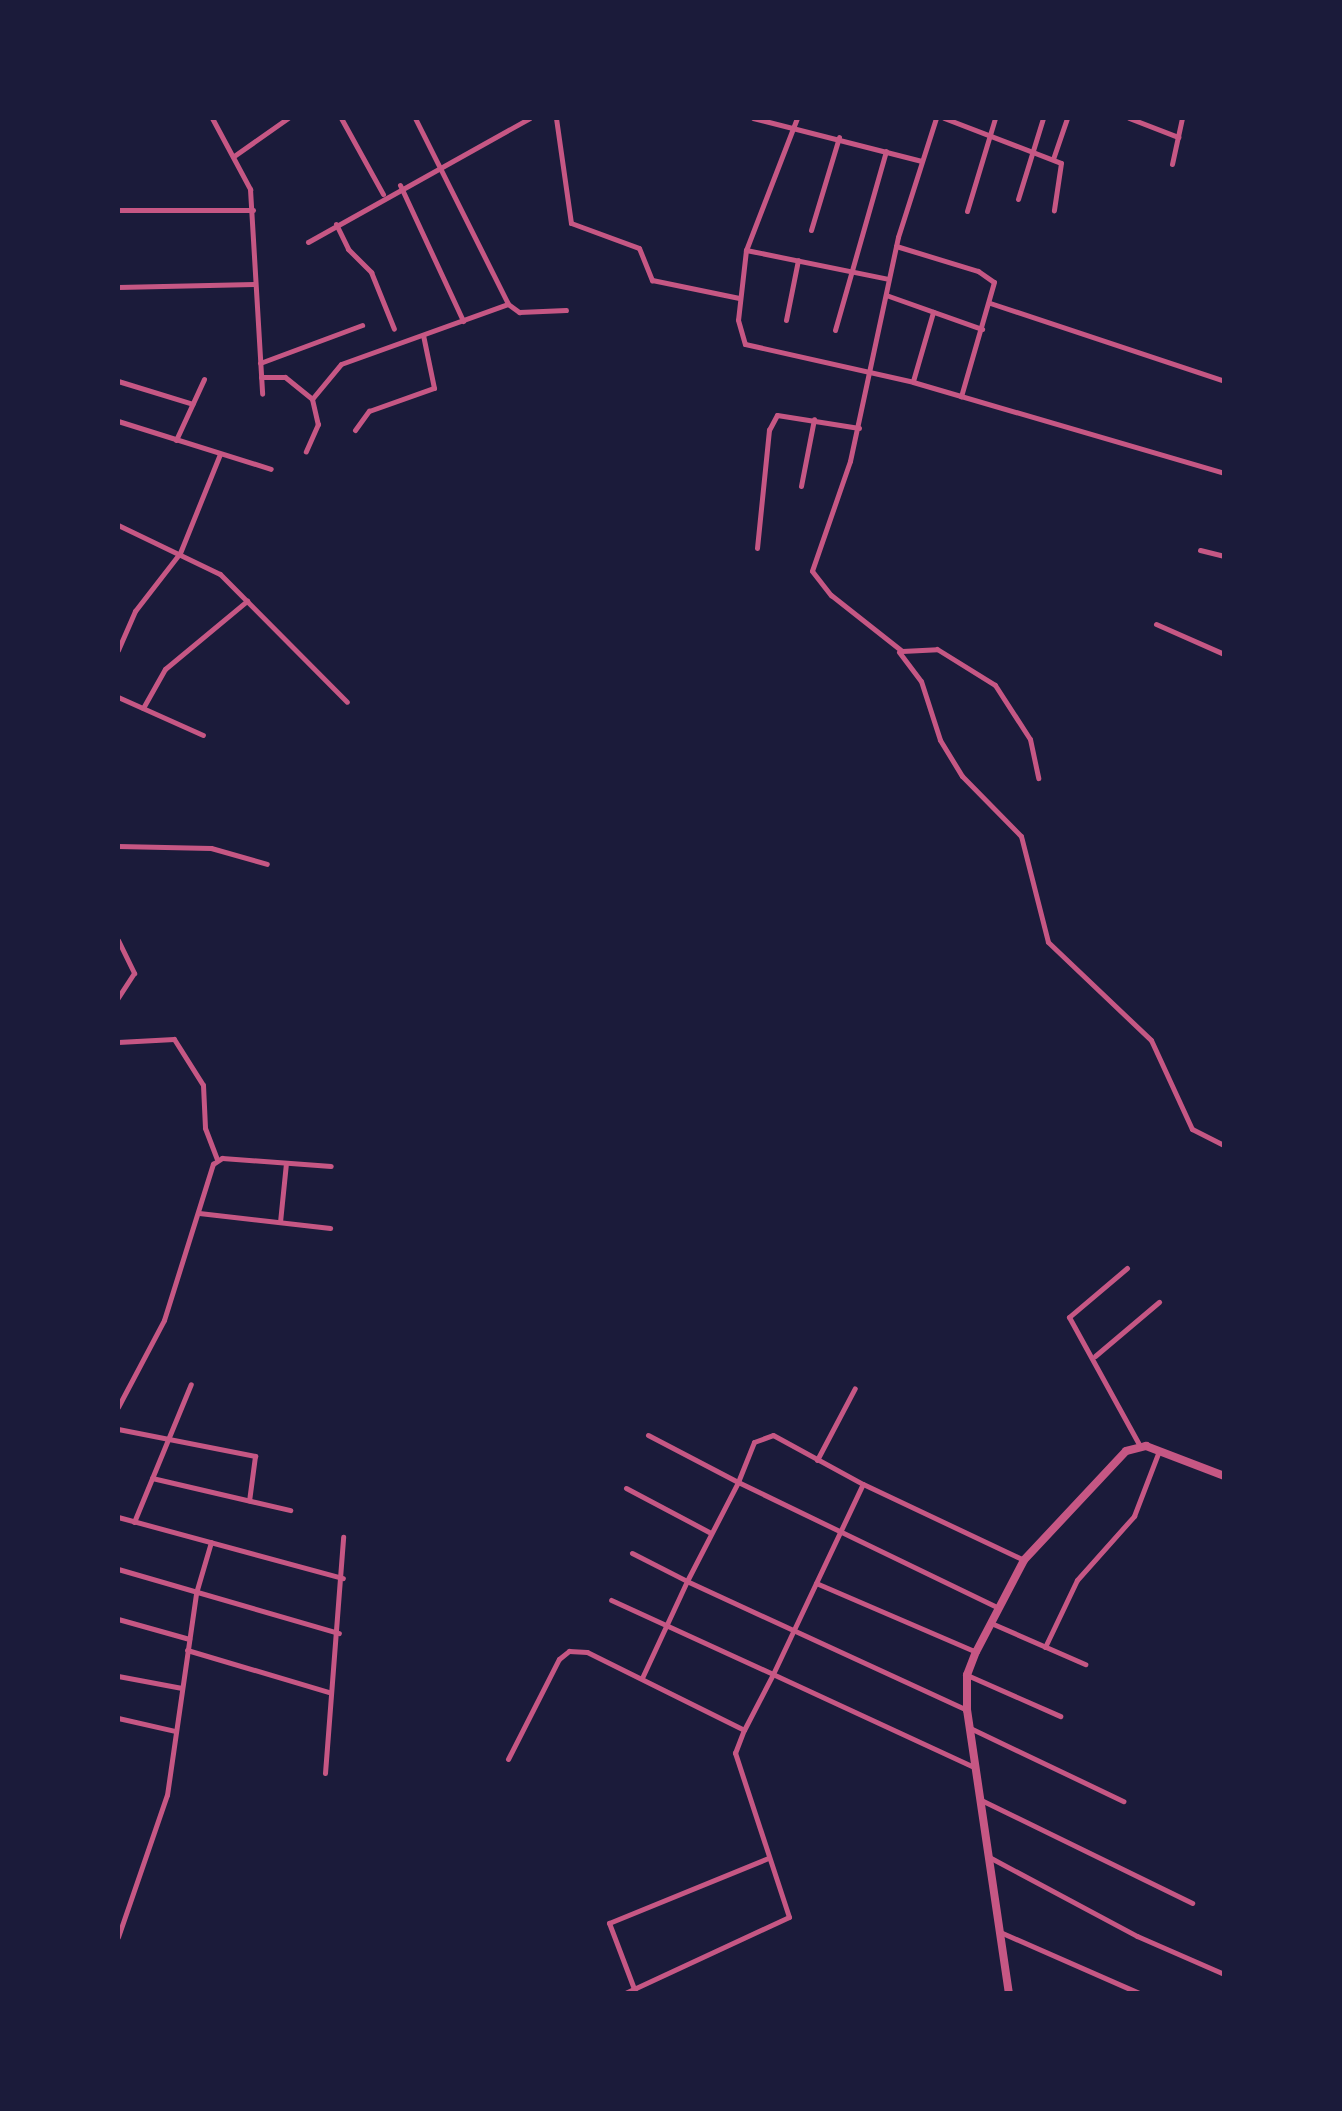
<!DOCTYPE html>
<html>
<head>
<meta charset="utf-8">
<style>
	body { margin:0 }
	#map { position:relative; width:1342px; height:2111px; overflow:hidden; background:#1b1b3a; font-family:Helvetica,sans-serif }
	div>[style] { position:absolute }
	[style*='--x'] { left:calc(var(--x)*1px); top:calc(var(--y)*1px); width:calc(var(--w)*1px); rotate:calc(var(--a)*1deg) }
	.minor>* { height:5px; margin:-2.5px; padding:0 2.5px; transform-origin:2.5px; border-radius:2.5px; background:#c65784 }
	.tertiary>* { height:8px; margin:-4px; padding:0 4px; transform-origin:4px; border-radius:4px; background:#c65784 }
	span { translate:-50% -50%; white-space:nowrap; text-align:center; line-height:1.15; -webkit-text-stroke:10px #1b1b3a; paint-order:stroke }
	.frame { position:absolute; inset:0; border:120px solid #1b1b3a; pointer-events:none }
</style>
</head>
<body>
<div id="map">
	<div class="minor">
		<div style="--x:212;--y:118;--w:81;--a:61.8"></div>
		<div style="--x:250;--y:189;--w:205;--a:86.6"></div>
		<div style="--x:341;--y:118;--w:87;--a:61.1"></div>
		<div style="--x:415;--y:118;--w:208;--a:63.4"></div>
		<div style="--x:508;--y:304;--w:14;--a:36"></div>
		<div style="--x:519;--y:312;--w:47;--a:-2.4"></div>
		<div style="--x:556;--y:118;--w:106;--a:81.9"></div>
		<div style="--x:571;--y:223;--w:72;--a:20.2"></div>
		<div style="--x:639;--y:248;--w:35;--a:68"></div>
		<div style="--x:652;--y:280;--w:89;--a:11.7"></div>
		<div style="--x:753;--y:118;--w:174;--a:14.3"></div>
		<div style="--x:797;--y:118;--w:142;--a:111.1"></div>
		<div style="--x:746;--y:250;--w:70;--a:96.5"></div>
		<div style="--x:738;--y:320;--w:25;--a:74"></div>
		<div style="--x:745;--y:344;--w:172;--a:12.7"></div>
		<div style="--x:913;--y:382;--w:324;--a:16.3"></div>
		<div style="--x:936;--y:118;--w:125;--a:107.7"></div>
		<div style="--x:898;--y:237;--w:229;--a:102.1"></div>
		<div style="--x:850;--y:461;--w:116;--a:109.1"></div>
		<div style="--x:812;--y:571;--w:31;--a:52"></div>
		<div style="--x:831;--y:595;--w:90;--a:38.3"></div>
		<div style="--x:902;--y:651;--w:35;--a:-3"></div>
		<div style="--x:937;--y:649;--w:68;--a:31.8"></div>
		<div style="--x:995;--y:685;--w:64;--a:57.1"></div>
		<div style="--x:1030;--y:739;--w:40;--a:78"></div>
		<div style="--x:944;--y:118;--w:125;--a:21"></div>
		<div style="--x:1061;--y:163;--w:48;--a:98.5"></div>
		<div style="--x:1129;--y:118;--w:53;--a:21.2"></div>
		<div style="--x:234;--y:156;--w:66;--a:-35.1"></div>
		<div style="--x:1053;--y:159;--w:43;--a:-71.1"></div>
		<div style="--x:1172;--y:164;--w:47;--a:-77.7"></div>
		<div style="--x:400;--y:185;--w:150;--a:65.1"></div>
		<div style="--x:1018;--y:199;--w:85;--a:-72.8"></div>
		<div style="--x:118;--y:210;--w:135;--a:0"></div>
		<div style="--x:967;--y:211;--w:97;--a:-73.2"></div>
		<div style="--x:336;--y:224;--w:28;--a:64"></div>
		<div style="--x:348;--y:249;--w:33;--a:45"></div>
		<div style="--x:371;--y:272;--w:61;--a:68"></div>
		<div style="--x:811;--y:230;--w:97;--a:-73.2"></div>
		<div style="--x:308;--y:242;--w:254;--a:-29.2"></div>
		<div style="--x:896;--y:246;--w:86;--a:17"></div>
		<div style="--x:978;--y:271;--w:19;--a:35"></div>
		<div style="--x:994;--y:282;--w:119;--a:106.1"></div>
		<div style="--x:746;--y:250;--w:145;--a:11.5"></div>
		<div style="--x:118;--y:287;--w:136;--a:-1.3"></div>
		<div style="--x:886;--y:295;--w:102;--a:19.5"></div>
		<div style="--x:990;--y:303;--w:247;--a:18.4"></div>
		<div style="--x:786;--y:320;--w:61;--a:-78.7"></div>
		<div style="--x:835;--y:330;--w:186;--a:-74.1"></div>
		<div style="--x:260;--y:363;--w:109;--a:-20.4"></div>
		<div style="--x:261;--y:377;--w:24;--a:0"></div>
		<div style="--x:285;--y:377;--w:35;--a:39"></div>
		<div style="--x:312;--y:399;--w:26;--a:77"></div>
		<div style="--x:318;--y:424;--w:30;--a:114"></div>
		<div style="--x:118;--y:381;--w:78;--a:17"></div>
		<div style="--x:913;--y:381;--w:72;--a:-73.8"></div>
		<div style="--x:312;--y:399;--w:45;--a:-50.4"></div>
		<div style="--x:341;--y:364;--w:177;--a:-19.8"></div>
		<div style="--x:118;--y:421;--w:160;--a:17.4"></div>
		<div style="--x:355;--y:430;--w:24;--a:-54"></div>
		<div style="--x:369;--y:411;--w:69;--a:-19.5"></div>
		<div style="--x:434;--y:388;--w:54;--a:-101.7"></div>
		<div style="--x:176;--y:440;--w:67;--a:-65.3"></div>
		<div style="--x:801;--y:486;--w:68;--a:-79"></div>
		<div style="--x:118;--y:525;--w:113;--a:25.7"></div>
		<div style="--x:220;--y:574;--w:180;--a:45.2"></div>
		<div style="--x:757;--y:548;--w:119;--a:-84.2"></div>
		<div style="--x:769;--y:430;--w:17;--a:-62"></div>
		<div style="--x:777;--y:415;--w:83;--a:9"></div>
		<div style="--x:1200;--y:550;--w:25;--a:14"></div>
		<div style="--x:1156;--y:624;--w:74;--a:23.8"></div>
		<div style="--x:118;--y:650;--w:43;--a:-66.4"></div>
		<div style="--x:135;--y:611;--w:73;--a:-52.2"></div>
		<div style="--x:180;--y:553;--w:107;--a:-68"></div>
		<div style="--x:899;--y:652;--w:36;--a:53"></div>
		<div style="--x:921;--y:681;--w:62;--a:72.1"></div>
		<div style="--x:940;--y:740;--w:42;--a:58.6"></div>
		<div style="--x:962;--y:776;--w:84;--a:45.5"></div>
		<div style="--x:1021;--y:836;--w:109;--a:75.7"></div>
		<div style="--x:1048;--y:942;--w:142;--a:43.6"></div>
		<div style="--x:1151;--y:1040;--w:98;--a:65.3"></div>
		<div style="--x:1192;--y:1129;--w:36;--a:27"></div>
		<div style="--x:118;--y:697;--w:93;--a:24.1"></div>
		<div style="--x:143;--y:708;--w:45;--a:-60.6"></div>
		<div style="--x:165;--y:669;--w:107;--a:-39.7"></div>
		<div style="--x:118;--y:846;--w:93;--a:1.2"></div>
		<div style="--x:211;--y:848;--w:58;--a:15.9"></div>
		<div style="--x:118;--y:940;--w:37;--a:64"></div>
		<div style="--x:134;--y:973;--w:30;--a:123"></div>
		<div style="--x:118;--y:1042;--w:56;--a:-3.1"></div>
		<div style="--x:174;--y:1039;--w:54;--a:57.8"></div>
		<div style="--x:203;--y:1085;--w:43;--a:87.3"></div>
		<div style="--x:205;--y:1128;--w:34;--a:69"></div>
		<div style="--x:199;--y:1213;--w:132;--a:6.5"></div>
		<div style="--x:280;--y:1222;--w:59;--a:-84.2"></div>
		<div style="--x:1127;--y:1268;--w:76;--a:139.8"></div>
		<div style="--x:1069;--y:1317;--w:147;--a:61.2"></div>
		<div style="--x:1095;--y:1356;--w:84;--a:-40.2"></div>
		<div style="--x:118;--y:1407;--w:98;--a:-62.1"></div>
		<div style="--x:164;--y:1320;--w:164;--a:-72.6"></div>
		<div style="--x:213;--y:1164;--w:11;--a:-34"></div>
		<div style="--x:222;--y:1158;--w:109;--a:4.2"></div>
		<div style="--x:118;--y:1429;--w:140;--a:11.1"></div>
		<div style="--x:255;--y:1456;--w:45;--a:97.6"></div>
		<div style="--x:648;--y:1435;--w:102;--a:27.6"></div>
		<div style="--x:738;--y:1482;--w:43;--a:-68.2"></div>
		<div style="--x:754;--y:1442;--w:20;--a:-20"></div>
		<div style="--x:773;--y:1435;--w:102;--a:28.6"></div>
		<div style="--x:817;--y:1460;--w:81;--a:-62.2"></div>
		<div style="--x:152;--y:1478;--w:142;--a:13.1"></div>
		<div style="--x:626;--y:1488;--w:96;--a:27.9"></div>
		<div style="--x:118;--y:1517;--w:233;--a:15.2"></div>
		<div style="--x:134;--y:1522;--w:149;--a:-67.6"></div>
		<div style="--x:632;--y:1553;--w:62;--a:27"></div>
		<div style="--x:687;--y:1581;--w:107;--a:114.9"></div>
		<div style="--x:118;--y:1569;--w:230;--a:16.2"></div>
		<div style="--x:816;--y:1583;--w:174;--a:23.3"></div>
		<div style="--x:118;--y:1619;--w:74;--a:15.7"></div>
		<div style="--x:991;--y:1623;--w:103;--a:23.6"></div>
		<div style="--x:1045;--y:1647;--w:74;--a:-64.5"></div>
		<div style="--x:1077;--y:1580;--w:86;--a:-48.3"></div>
		<div style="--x:1134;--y:1516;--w:70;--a:-69"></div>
		<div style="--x:187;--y:1650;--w:148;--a:16.5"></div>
		<div style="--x:967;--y:1675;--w:102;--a:23.8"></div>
		<div style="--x:118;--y:1676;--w:65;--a:10.6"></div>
		<div style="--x:967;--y:1710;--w:308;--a:-155.3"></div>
		<div style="--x:687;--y:1581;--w:111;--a:-62.7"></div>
		<div style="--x:738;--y:1482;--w:288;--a:25.8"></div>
		<div style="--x:118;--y:1718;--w:58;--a:12.8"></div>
		<div style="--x:970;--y:1728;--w:170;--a:25.5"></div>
		<div style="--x:508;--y:1759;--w:112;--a:-63"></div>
		<div style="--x:559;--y:1659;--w:13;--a:-39"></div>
		<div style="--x:569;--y:1651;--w:18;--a:3"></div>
		<div style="--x:587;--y:1652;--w:175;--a:26.4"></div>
		<div style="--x:744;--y:1730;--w:63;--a:-62.6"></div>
		<div style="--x:773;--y:1674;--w:178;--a:-155.4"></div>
		<div style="--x:976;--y:1768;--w:224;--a:-155.2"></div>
		<div style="--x:773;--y:1674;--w:210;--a:-64.7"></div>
		<div style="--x:863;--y:1484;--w:178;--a:25.3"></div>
		<div style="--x:325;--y:1773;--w:237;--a:-85.6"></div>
		<div style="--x:981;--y:1800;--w:235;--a:26"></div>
		<div style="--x:989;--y:1857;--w:168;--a:28.1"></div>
		<div style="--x:1137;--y:1936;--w:95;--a:23.6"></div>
		<div style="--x:1000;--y:1932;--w:154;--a:23.7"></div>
		<div style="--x:118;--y:1937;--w:150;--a:-71"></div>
		<div style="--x:167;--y:1795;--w:204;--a:-81.8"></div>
		<div style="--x:196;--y:1593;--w:53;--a:-73.6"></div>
		<div style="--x:623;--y:1994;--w:183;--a:-24.9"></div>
		<div style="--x:789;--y:1917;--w:173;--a:-108.2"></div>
		<div style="--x:735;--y:1753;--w:25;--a:-69"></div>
		<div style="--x:636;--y:1994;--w:76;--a:-110.8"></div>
		<div style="--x:609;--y:1923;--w:172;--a:-22.2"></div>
	</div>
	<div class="tertiary">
		<div style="--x:1009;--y:1994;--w:287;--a:-98.4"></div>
		<div style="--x:967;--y:1710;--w:35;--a:-90"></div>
		<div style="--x:967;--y:1675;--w:25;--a:-69"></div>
		<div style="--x:976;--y:1652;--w:104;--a:-62.4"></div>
		<div style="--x:1024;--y:1560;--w:149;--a:-46.9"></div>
		<div style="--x:1126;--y:1451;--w:21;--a:-14"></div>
		<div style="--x:1146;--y:1446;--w:84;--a:21"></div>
	</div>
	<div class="frame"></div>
</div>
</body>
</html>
